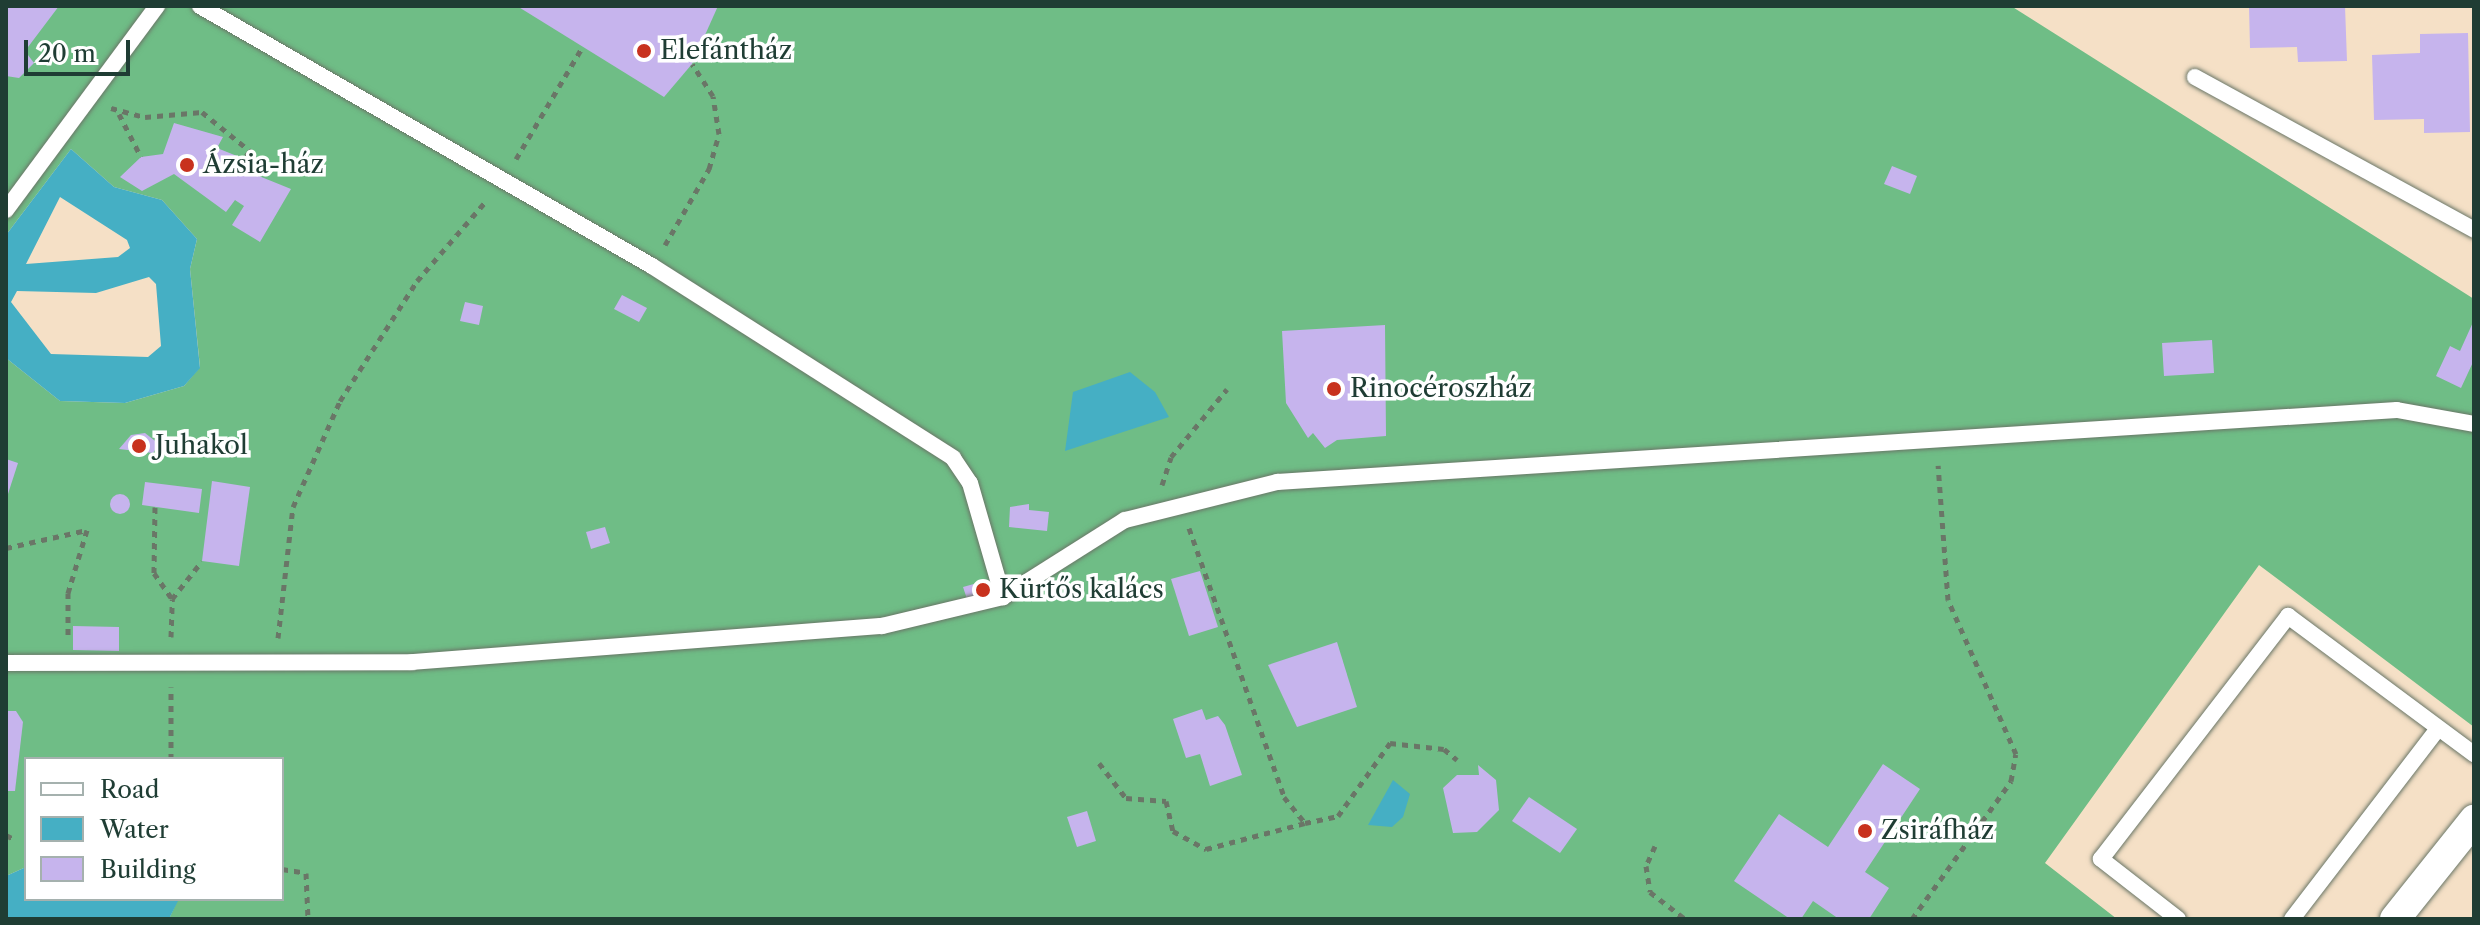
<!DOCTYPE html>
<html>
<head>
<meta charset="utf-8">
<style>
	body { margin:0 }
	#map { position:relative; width:2480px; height:925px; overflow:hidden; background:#f5e0c6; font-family:"Libre Caslon Text",serif }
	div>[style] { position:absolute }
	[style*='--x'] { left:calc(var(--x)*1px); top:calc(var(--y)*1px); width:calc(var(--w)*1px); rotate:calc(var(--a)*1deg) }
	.forest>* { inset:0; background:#6fbd86 }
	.water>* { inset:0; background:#45afc4 }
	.building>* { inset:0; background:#c6b4ed }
	.round { border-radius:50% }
	.path>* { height:5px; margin-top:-2.5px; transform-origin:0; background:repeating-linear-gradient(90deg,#6a7667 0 6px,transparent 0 12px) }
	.roads { filter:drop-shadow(0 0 2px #6a7667) drop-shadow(0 0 2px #6a7667) }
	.lane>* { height:16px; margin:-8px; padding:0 8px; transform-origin:8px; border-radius:8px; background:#fff }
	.street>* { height:30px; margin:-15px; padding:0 15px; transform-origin:15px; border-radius:15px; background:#fff }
	.dots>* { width:22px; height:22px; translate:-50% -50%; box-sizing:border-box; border:4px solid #fff; border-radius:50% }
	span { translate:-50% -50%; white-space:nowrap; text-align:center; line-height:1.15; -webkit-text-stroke:7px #fff; paint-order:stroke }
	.poi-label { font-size:26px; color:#1f3d34 }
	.left { translate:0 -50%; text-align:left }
	.frame { position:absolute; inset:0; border:8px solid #1f3d34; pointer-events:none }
	.legend { position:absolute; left:24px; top:757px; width:260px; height:144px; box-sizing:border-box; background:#fff; border:2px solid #a5b1ae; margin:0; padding:10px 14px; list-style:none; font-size:24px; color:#1f3d34 }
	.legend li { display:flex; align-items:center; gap:16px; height:40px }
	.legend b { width:40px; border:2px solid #a5b1ae }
	.scale { position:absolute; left:24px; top:40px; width:106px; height:36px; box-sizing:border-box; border:4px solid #1f3d34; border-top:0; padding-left:10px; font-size:24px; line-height:28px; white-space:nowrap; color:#1f3d34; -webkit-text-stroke:6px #fff; paint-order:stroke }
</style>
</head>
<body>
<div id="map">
	<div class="forest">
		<div style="clip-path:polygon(6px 6px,2011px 6px,2474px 299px,2474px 727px,2259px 565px,2045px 863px,2117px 919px,169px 919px,178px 899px,282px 899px,282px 759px,26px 759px,26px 867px,6px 876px,6px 358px,60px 401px,125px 403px,184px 386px,200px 367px,190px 269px,197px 239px,162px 200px,114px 187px,71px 149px,6px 235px)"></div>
	</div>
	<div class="water">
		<div style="clip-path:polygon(evenodd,71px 149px,114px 187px,162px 200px,197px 239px,190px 269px,200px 368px,184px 386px,125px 403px,60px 401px,6px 358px,6px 235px,71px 149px,60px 197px,127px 240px,130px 248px,118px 257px,26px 264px,60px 197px,71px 149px,149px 277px,156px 284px,161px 346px,148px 357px,51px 354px,11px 302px,17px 291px,96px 293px,149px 277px)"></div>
		<div style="clip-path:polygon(1130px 372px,1155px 392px,1169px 417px,1065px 451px,1073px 392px)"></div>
		<div style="clip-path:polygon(1393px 780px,1410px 794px,1403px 817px,1392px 827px,1368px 825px)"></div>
		<div style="clip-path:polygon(26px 867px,26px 899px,178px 901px,169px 919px,6px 919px,6px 876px)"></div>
	</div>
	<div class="building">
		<div style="clip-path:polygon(6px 6px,59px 6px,25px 51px,34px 63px,19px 78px,6px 76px)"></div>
		<div style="clip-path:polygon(517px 6px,718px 6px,692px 64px,664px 97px)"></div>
		<div style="clip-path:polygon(2249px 6px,2345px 6px,2347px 61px,2298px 62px,2297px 47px,2250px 48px)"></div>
		<div style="clip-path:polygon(2468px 33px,2470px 132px,2424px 133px,2424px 119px,2374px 120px,2372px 55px,2420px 53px,2420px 34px)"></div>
		<div style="clip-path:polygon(174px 123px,223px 137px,217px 148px,242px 158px,242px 169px,291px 189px,260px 242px,232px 225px,244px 206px,235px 200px,226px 212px,174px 174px,142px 191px,120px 177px,141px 157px,163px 154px)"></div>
		<div style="clip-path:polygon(1892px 166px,1917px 176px,1910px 194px,1884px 184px)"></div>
		<div style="clip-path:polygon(622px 295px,647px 308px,639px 322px,614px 309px)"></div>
		<div style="clip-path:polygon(465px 302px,483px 306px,479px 325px,460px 321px)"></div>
		<div style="clip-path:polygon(2474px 320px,2474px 360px,2461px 388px,2436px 376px,2450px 346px,2460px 351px)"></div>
		<div style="clip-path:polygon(1385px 325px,1386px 436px,1337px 440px,1325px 448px,1313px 433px,1308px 438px,1286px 403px,1282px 331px)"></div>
		<div style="clip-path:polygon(2212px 340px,2214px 373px,2164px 376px,2162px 343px)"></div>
		<div style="clip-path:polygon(145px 433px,159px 444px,153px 453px,119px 449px,131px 435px)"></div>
		<div style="clip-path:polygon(6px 459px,18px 463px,7px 497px,6px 497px)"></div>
		<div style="clip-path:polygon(212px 481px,250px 487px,239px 566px,202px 561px)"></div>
		<div style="clip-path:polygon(145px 482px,202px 489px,199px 513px,142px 505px)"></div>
		<div class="round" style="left:110px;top:494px;width:20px;height:20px"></div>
		<div style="clip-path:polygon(1029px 504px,1029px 510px,1049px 512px,1047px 531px,1009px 527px,1010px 507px)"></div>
		<div style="clip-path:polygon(605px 527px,610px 543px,591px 549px,586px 532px)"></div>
		<div style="clip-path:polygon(1200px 571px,1218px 627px,1189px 636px,1171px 579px)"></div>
		<div style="clip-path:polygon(981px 582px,985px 594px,967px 599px,963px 587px)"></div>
		<div style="clip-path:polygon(73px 626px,119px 627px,119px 651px,73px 650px)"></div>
		<div style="clip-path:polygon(1337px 642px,1357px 707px,1297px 727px,1268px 665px)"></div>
		<div style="clip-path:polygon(1202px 709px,1206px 720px,1218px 716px,1225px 725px,1242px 775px,1210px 786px,1200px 754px,1186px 758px,1173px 719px)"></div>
		<div style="clip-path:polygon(6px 711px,16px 711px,23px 722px,15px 791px,6px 791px)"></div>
		<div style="clip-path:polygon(1883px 764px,1920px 789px,1865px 872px,1889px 888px,1869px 919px,1839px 919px,1813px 901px,1801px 919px,1790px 919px,1734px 881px,1779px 814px,1828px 847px)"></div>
		<div style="clip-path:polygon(1478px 765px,1496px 780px,1499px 810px,1477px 832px,1453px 833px,1443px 788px,1457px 775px,1479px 775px)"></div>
		<div style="clip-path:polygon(1529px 797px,1577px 829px,1560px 853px,1512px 821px)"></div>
		<div style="clip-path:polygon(1087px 811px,1096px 841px,1077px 847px,1067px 817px)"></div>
	</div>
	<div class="path">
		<div style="--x:111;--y:108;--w:35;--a:15"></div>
		<div style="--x:145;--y:117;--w:57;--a:-5"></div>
		<div style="--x:202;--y:112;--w:62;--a:39.1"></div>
		<div style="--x:250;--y:151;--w:11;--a:128"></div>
		<div style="--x:119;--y:114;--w:48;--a:62.9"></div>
		<div style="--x:516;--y:159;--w:131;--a:-59.3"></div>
		<div style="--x:665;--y:245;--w:88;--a:-59.9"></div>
		<div style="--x:709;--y:169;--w:36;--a:-74"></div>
		<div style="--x:719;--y:134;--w:38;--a:-99"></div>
		<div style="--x:713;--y:96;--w:38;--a:-123"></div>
		<div style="--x:1162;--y:485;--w:29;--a:-72"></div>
		<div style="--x:1171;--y:457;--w:88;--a:-50.5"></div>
		<div style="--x:155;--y:507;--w:66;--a:90.9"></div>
		<div style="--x:154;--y:573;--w:32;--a:55"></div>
		<div style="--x:1189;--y:528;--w:285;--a:70.5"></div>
		<div style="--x:1284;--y:797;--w:33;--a:51"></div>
		<div style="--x:1305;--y:823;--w:34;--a:-12"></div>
		<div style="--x:1338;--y:816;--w:90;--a:-54.5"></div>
		<div style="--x:1390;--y:743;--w:54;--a:6.3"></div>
		<div style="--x:1444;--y:749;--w:17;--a:40"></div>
		<div style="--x:6;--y:548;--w:83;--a:-12.5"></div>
		<div style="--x:87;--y:530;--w:66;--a:106.8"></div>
		<div style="--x:68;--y:593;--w:46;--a:90"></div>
		<div style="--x:171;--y:637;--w:38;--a:-88"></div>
		<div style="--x:172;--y:599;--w:48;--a:-51.7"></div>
		<div style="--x:278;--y:638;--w:132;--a:-83.5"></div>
		<div style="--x:293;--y:507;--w:116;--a:-66.1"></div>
		<div style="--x:340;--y:401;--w:143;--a:-57.3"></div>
		<div style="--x:417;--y:281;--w:107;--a:-49.2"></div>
		<div style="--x:171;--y:759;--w:72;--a:-90"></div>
		<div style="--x:1099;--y:763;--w:44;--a:52.4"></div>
		<div style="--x:1126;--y:798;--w:40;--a:4.3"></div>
		<div style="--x:1166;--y:801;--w:31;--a:77"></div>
		<div style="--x:1173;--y:831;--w:38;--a:29"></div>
		<div style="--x:1206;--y:849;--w:102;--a:-14.7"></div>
		<div style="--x:6;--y:835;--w:7;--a:27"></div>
		<div style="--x:1655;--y:846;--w:22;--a:114"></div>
		<div style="--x:1646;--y:866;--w:26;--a:81"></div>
		<div style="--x:1650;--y:892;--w:44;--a:37.6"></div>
		<div style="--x:282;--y:869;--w:24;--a:9"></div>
		<div style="--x:306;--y:873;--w:46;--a:87.5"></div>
		<div style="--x:1912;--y:919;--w:170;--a:-54.3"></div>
		<div style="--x:2011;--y:781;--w:27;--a:-80"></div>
		<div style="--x:2016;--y:754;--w:168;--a:-113.8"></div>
		<div style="--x:1948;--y:600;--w:135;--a:-94.2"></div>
	</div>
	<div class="roads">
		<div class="lane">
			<div style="--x:200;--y:6;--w:521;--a:29.91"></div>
			<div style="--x:652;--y:266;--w:357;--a:32.5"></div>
			<div style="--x:953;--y:458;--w:30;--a:56"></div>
			<div style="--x:970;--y:483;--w:119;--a:73.9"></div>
			<div style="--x:2195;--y:77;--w:318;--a:28.7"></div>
			<div style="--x:6;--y:210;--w:254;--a:-53.5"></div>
			<div style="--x:6;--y:663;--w:406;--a:-0.1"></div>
			<div style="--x:412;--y:662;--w:471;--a:-4.4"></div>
			<div style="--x:882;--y:626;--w:124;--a:-13.5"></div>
			<div style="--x:1003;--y:597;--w:144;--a:-32.3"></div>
			<div style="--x:1125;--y:520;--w:157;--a:-14"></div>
			<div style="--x:1277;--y:482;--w:1122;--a:-3.68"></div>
			<div style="--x:2397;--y:410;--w:78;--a:10.3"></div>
			<div style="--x:2178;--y:919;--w:98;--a:-142.1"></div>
			<div style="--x:2101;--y:859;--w:307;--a:-52.4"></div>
			<div style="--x:2288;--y:616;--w:232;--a:36.6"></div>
			<div style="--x:2292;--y:919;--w:237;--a:-52.5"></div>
		</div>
		<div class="street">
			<div style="--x:2395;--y:919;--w:127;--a:-51.4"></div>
		</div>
	</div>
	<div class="dots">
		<div style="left:644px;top:51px;background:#c8321e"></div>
		<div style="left:187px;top:165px;background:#c8321e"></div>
		<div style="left:1334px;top:389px;background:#c8321e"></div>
		<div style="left:139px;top:446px;background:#c8321e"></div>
		<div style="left:983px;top:590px;background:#c8321e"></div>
		<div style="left:1865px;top:831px;background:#c8321e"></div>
	</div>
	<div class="poi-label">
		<span class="left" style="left:660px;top:51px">Elefántház</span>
		<span class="left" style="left:203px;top:165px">Ázsia-ház</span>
		<span class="left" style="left:1350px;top:389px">Rinocéroszház</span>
		<span class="left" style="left:155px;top:446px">Juhakol</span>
		<span class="left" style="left:999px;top:590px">Kürtős kalács</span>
		<span class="left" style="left:1881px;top:831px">Zsiráfház</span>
	</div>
	<div class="frame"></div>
	<ul class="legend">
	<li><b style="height:10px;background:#fff"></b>Road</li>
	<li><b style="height:22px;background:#45afc4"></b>Water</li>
	<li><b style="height:22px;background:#c6b4ed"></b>Building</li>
	</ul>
	<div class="scale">20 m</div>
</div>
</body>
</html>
